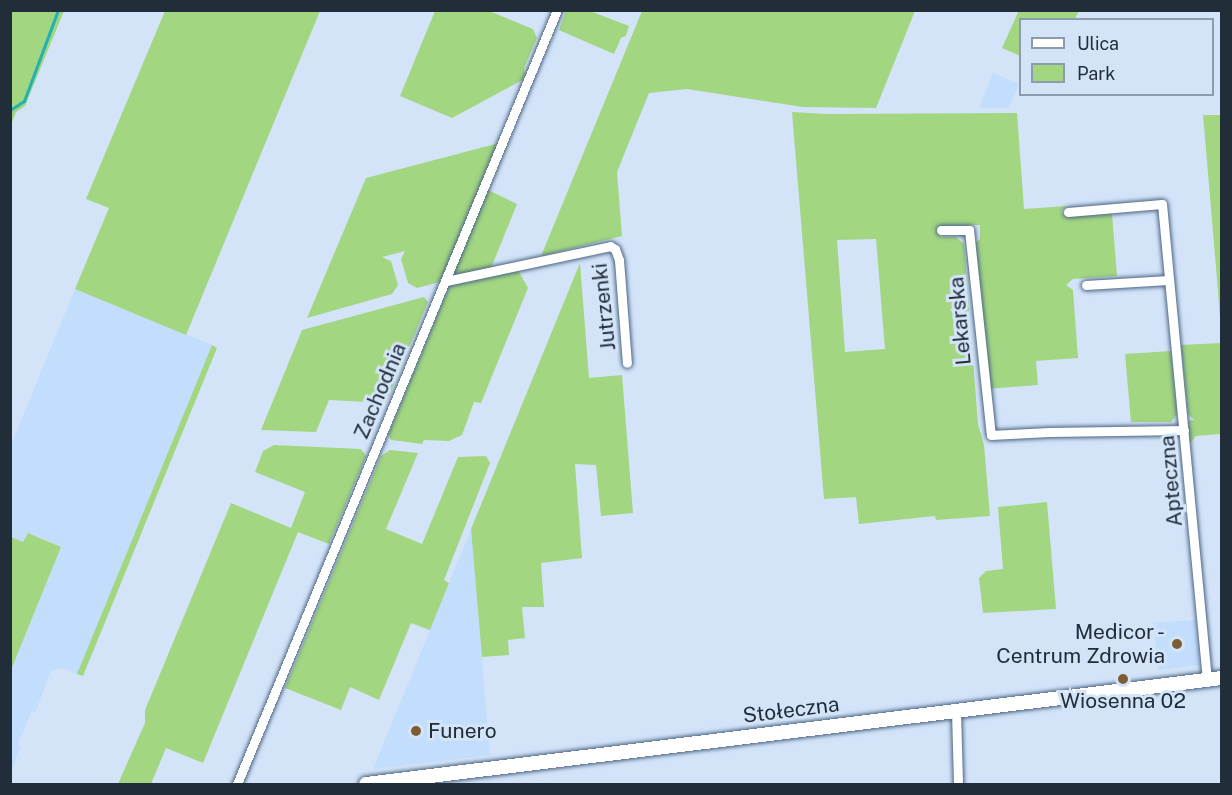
<!DOCTYPE html>
<html>
<head>
<meta charset="utf-8">
<style>
	body { margin:0 }
	#map { position:relative; width:1232px; height:795px; overflow:hidden; background:#d3e4f9; font-family:"Public Sans",sans-serif }
	div>[style] { position:absolute }
	[style*='--x'] { left:calc(var(--x)*1px); top:calc(var(--y)*1px); width:calc(var(--w)*1px); rotate:calc(var(--a)*1deg) }
	.built>* { inset:0; background:#c3ddfd }
	.green>* { inset:0; background:#a2d681 }
	.stream>* { height:3px; margin:-1.5px; padding:0 1.5px; transform-origin:1.5px; border-radius:1.5px; background:#21b2b1 }
	.roads { filter:drop-shadow(0 0 2px #4c6583) drop-shadow(0 0 2px #4c6583) }
	.street>* { height:9px; margin:-4.5px; padding:0 4.5px; transform-origin:4.5px; border-radius:4.5px; background:#fff }
	.secondary>* { height:14px; margin:-7px; padding:0 7px; transform-origin:7px; border-radius:7px; background:#fff }
	.dots>* { width:16px; height:16px; translate:-50% -50%; box-sizing:border-box; border:3px solid #d3e4f9; border-radius:50% }
	span { translate:-50% -50%; white-space:nowrap; text-align:center; line-height:1.15; -webkit-text-stroke:6px #d3e4f9; paint-order:stroke }
	.street-label { font-size:21px; color:#222d3a }
	.poi-label { font-size:21px; color:#222d3a }
	.right { translate:-100% -50%; text-align:right }
	.left { translate:0 -50%; text-align:left }
	.frame { position:absolute; inset:0; border:12px solid #222d3a; pointer-events:none }
	.legend { position:absolute; left:1019px; top:18px; width:195px; height:78px; box-sizing:border-box; background:#d3e4f9; border:2px solid #8c9bad; margin:0; padding:8px 10px; list-style:none; font-size:18px; color:#222d3a }
	.legend li { display:flex; align-items:center; gap:12px; height:30px }
	.legend b { width:30px; border:2px solid #8c9bad }
</style>
</head>
<body>
<div id="map">
	<div class="built">
		<div style="clip-path:polygon(993px 73px,1019px 84px,1009px 108px,979px 108px)"></div>
		<div style="clip-path:polygon(75px 289px,212px 345px,77px 674px,62px 668px,51px 671px,35px 713px,32px 711px,17px 745px,21px 746px,11px 771px,11px 670px,61px 547px,29px 533px,24px 542px,11px 537px,11px 445px)"></div>
		<div style="clip-path:polygon(471px 529px,490px 755px,373px 769px,430px 630px)"></div>
		<div style="clip-path:polygon(1195px 620px,1199px 665px,1158px 670px,1153px 623px)"></div>
	</div>
	<div class="green">
		<div style="clip-path:polygon(11px 10px,64px 11px,25px 106px,16px 112px,11px 125px)"></div>
		<div style="clip-path:polygon(1019px 10px,1079px 10px,1079px 11px,1075px 19px,1020px 20px,1020px 56px,1002px 48px)"></div>
		<div style="clip-path:polygon(165px 11px,320px 11px,186px 335px,75px 289px,109px 208px,86px 199px)"></div>
		<div style="clip-path:polygon(435px 11px,489px 11px,533px 29px,537px 38px,524px 68px,526px 78px,452px 118px,400px 96px)"></div>
		<div style="clip-path:polygon(566px 11px,590px 11px,629px 26px,626px 36px,621px 38px,614px 54px,559px 30px)"></div>
		<div style="clip-path:polygon(642px 11px,642px 10px,915px 11px,876px 108px,803px 107px,687px 89px,649px 93px,617px 172px,622px 236px,541px 256px)"></div>
		<div style="clip-path:polygon(evenodd,792px 112px,826px 114px,1017px 113px,1024px 209px,1066px 206px,1061px 212px,1067px 217px,1112px 214px,1117px 276px,1073px 279px,1066px 285px,1073px 290px,1078px 358px,1036px 361px,1038px 385px,987px 389px,975px 243px,980px 239px,980px 225px,939px 226px,940px 237px,956px 237px,964px 244px,978px 424px,984px 445px,990px 516px,936px 520px,935px 516px,859px 524px,856px 497px,824px 499px,792px 112px,876px 239px,885px 349px,845px 352px,837px 240px,876px 239px)"></div>
		<div style="clip-path:polygon(1203px 115px,1221px 115px,1221px 330px,1216px 267px)"></div>
		<div style="clip-path:polygon(499px 143px,443px 281px,417px 288px,408px 283px,401px 259px,405px 251px,382px 257px,391px 261px,398px 285px,392px 294px,307px 318px,366px 178px)"></div>
		<div style="clip-path:polygon(486px 189px,517px 204px,491px 268px,456px 276px,453px 270px)"></div>
		<div style="clip-path:polygon(580px 263px,589px 378px,622px 375px,633px 513px,601px 516px,596px 465px,575px 464px,582px 558px,541px 563px,544px 607px,522px 607px,525px 638px,508px 640px,509px 655px,482px 657px,471px 529px)"></div>
		<div style="clip-path:polygon(518px 270px,528px 288px,481px 403px,474px 402px,462px 435px,449px 441px,424px 440px,422px 444px,391px 440px,388px 435px,448px 289px,452px 284px)"></div>
		<div style="clip-path:polygon(424px 297px,428px 302px,386px 403px,329px 400px,316px 432px,261px 430px,302px 330px)"></div>
		<div style="clip-path:polygon(1221px 343px,1221px 434px,1196px 436px,1190px 443px,1188px 421px,1194px 420px,1188px 414px,1181px 345px)"></div>
		<div style="clip-path:polygon(212px 345px,217px 348px,83px 676px,77px 674px)"></div>
		<div style="clip-path:polygon(1171px 351px,1177px 414px,1171px 422px,1131px 422px,1125px 354px)"></div>
		<div style="clip-path:polygon(274px 445px,361px 449px,366px 456px,329px 544px,298px 532px,203px 763px,166px 748px,151px 784px,118px 784px,145px 723px,145px 710px,231px 503px,291px 528px,305px 492px,255px 472px,263px 451px)"></div>
		<div style="clip-path:polygon(390px 450px,418px 453px,386px 529px,422px 544px,458px 457px,486px 456px,490px 463px,444px 580px,449px 583px,430px 630px,411px 623px,379px 700px,350px 687px,341px 710px,285px 688px,381px 456px)"></div>
		<div style="clip-path:polygon(1047px 502px,1056px 609px,983px 613px,979px 578px,986px 571px,1003px 569px,998px 507px)"></div>
		<div style="clip-path:polygon(28px 533px,61px 547px,11px 670px,11px 537px,23px 542px)"></div>
	</div>
	<div class="stream">
		<div style="--x:10;--y:110;--w:17;--a:-33"></div>
		<div style="--x:24;--y:101;--w:97;--a:-69.5"></div>
	</div>
	<div class="roads">
		<div class="street">
			<div style="--x:1068;--y:212;--w:94;--a:-4.9"></div>
			<div style="--x:1162;--y:204;--w:478;--a:84.6"></div>
			<div style="--x:941;--y:230;--w:28;--a:0"></div>
			<div style="--x:969;--y:230;--w:206;--a:83.9"></div>
			<div style="--x:991;--y:435;--w:58;--a:-3"></div>
			<div style="--x:1049;--y:432;--w:135;--a:-0.8"></div>
			<div style="--x:446;--y:281;--w:168;--a:-12"></div>
			<div style="--x:610;--y:246;--w:6;--a:31"></div>
			<div style="--x:615;--y:249;--w:12;--a:70"></div>
			<div style="--x:619;--y:260;--w:103;--a:85.6"></div>
			<div style="--x:1086;--y:285;--w:82;--a:-3.5"></div>
			<div style="--x:956;--y:711;--w:73;--a:88.4"></div>
			<div style="--x:237;--y:784;--w:838;--a:-67.54"></div>
		</div>
		<div class="secondary">
			<div style="--x:366;--y:784;--w:863;--a:-7.06"></div>
		</div>
	</div>
	<div class="dots">
		<div style="left:1177px;top:644px;background:#7d5e33"></div>
		<div style="left:1123px;top:679px;background:#7d5e33"></div>
		<div style="left:416px;top:731px;background:#7d5e33"></div>
	</div>
	<div class="street-label">
		<span style="left:604px;top:307px;rotate:-96deg">Jutrzenki</span>
		<span style="left:960px;top:321px;rotate:-95deg">Lekarska</span>
		<span style="left:380px;top:391px;rotate:-67deg">Zachodnia</span>
		<span style="left:1171px;top:481px;rotate:-95deg">Apteczna</span>
		<span style="left:791px;top:710px;rotate:-7deg">Stołeczna</span>
	</div>
	<div class="poi-label">
		<span class="right" style="left:1165px;top:644px">Medicor -<br>Centrum Zdrowia</span>
		<span style="left:1123px;top:701px">Wiosenna 02</span>
		<span class="left" style="left:428px;top:731px">Funero</span>
	</div>
	<div class="frame"></div>
	<ul class="legend">
	<li><b style="height:8px;background:#fff"></b>Ulica</li>
	<li><b style="height:16px;background:#a2d681"></b>Park</li>
	</ul>
</div>
</body>
</html>
